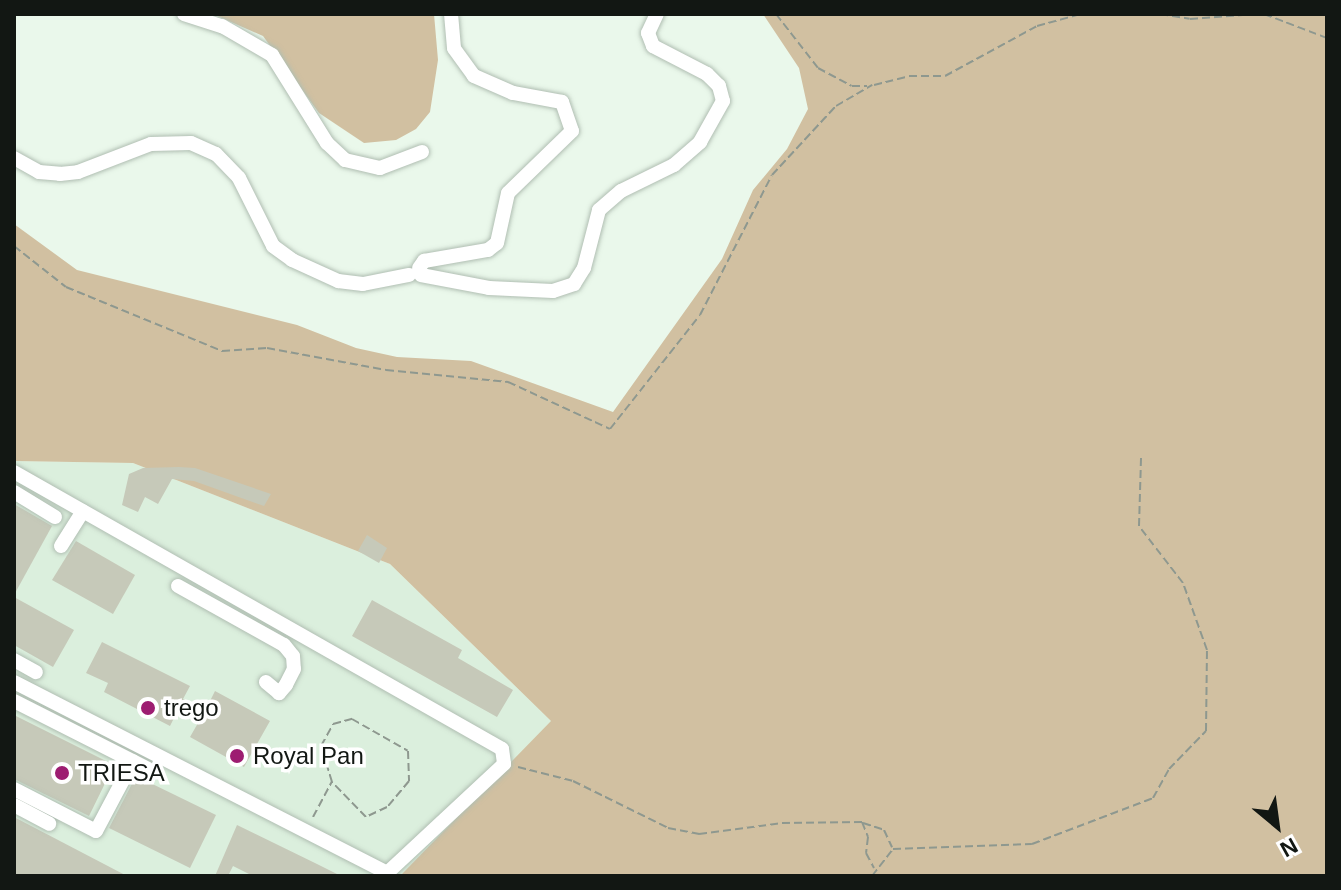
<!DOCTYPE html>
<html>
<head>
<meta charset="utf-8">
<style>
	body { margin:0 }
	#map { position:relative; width:1341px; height:890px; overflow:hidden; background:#eaf8eb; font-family:Helvetica,sans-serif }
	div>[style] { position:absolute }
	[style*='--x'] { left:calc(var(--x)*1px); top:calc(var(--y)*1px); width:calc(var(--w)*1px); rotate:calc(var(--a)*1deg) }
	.built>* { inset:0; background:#dbefdd }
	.green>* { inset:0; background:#d1c0a1 }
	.building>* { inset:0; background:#c6c9b9 }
	.path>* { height:2px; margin-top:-1px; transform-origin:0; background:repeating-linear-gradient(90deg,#8e988f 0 8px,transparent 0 12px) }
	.roads { filter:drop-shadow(0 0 2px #b0beb2) drop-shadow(0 0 2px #b0beb2) }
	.minor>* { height:14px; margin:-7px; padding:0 7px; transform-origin:7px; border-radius:7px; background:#fff }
	.dots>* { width:22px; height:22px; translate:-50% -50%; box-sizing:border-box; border:4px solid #fff; border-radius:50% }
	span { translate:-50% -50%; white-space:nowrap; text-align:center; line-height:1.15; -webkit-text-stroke:7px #fff; paint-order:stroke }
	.poi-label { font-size:24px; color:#121713 }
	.left { translate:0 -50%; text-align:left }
	.frame { position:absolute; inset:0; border:16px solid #121713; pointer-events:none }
	.north { position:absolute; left:1237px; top:786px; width:80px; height:80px; -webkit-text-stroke:6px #fff; paint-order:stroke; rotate:151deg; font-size:22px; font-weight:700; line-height:32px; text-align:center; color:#121713 }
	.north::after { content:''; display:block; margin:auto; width:28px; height:36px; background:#121713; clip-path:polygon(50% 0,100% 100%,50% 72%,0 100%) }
</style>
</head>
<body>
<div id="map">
	<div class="built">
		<div style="clip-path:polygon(14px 461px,133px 463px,390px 564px,552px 722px,400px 876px,14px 876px)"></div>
	</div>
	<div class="green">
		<div style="clip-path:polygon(213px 14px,434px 14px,438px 60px,430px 112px,416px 129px,396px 140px,364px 143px,319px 113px,263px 36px)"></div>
		<div style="clip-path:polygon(763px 14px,1327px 14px,1327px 876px,400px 876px,551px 721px,390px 564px,133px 463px,14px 461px,14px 224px,77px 270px,297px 325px,356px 348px,397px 357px,471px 361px,613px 412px,722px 259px,753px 190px,787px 149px,808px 109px,799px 68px)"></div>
	</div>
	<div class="building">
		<div style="clip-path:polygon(179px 467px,195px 468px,271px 494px,264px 506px,194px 481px,172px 479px,158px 504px,145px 497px,138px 512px,122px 505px,129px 474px,143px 468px)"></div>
		<div style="clip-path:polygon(14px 504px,52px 526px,14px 595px)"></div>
		<div style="clip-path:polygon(367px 535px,387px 548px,379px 563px,358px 551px)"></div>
		<div style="clip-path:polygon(76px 541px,135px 575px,113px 614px,52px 580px)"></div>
		<div style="clip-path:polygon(14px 597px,74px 630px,53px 667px,14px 645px)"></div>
		<div style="clip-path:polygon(372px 600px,462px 650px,458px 658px,513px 690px,497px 717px,352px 636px)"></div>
		<div style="clip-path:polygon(102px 642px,190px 686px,183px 699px,206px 709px,215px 691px,270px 721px,244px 767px,190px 737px,198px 723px,177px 712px,170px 726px,104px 692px,108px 683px,86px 673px)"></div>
		<div style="clip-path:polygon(14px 715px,114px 765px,89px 816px,14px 779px)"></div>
		<div style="clip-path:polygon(136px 776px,216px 815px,190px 868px,109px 828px)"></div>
		<div style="clip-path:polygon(14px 817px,127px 876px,14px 876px)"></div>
		<div style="clip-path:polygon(237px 825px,317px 864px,341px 876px,253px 876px,233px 866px,228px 876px,215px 876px)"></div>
	</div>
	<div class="path">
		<div style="--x:776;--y:14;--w:68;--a:52.1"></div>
		<div style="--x:818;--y:68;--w:38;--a:28"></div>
		<div style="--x:852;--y:86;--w:15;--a:0"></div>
		<div style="--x:1160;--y:14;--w:30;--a:9"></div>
		<div style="--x:1190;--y:19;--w:66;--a:-4.3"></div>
		<div style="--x:1264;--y:14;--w:67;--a:20.9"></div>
		<div style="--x:874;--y:85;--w:36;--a:-14"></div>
		<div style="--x:909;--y:76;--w:36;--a:0"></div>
		<div style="--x:945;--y:76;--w:105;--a:-28.5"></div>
		<div style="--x:1037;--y:26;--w:46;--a:-15.3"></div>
		<div style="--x:14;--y:246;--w:66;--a:38.3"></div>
		<div style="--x:66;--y:287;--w:169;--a:22.3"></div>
		<div style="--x:222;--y:351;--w:45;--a:-3.8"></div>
		<div style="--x:267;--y:348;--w:121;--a:10.5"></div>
		<div style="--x:386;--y:370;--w:123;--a:5.6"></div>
		<div style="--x:508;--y:382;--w:112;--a:24.7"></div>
		<div style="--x:610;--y:429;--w:145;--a:-51.7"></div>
		<div style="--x:700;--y:315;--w:157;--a:-62.8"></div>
		<div style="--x:772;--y:175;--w:94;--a:-47.2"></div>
		<div style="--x:836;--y:106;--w:42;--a:-30.3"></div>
		<div style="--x:518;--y:767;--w:57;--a:14.3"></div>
		<div style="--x:573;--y:781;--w:106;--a:26.3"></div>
		<div style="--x:668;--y:828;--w:32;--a:11"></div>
		<div style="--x:699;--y:834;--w:84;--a:-7.5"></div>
		<div style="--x:782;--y:823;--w:80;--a:-0.7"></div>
		<div style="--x:862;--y:822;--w:16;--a:68"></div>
		<div style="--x:868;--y:837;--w:16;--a:97"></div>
		<div style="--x:866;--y:853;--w:17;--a:62"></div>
		<div style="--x:313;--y:817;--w:40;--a:-62"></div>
		<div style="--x:332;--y:782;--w:38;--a:-107"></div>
		<div style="--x:321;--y:746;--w:25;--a:-61"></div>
		<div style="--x:333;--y:724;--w:20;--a:-15"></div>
		<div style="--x:352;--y:719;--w:64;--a:29.7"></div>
		<div style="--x:408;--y:751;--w:30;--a:88"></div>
		<div style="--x:409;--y:781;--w:34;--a:130"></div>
		<div style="--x:387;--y:807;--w:23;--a:155"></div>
		<div style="--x:366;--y:817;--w:49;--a:-134.2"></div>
		<div style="--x:863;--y:823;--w:22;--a:18"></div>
		<div style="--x:884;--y:830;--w:19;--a:65"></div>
		<div style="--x:872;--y:876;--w:34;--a:-52"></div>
		<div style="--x:893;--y:849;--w:139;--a:-2.1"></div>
		<div style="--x:1032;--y:844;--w:129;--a:-20.8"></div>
		<div style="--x:1153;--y:798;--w:33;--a:-61"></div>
		<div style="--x:1169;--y:769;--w:53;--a:-45.8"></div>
		<div style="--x:1206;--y:731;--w:81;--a:-89.3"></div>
		<div style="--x:1207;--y:650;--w:71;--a:-109.7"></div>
		<div style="--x:1183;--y:583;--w:72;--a:-127.7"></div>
		<div style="--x:1139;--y:526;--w:68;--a:-88.3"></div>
	</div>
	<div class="roads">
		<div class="minor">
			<div style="--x:184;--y:14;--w:40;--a:18"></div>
			<div style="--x:222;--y:26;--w:58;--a:30.1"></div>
			<div style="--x:272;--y:55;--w:104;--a:58"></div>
			<div style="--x:327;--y:143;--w:25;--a:43"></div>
			<div style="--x:345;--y:160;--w:36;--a:13"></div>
			<div style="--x:380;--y:168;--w:45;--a:-20.9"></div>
			<div style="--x:14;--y:158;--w:29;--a:29"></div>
			<div style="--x:39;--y:172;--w:21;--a:5"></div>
			<div style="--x:60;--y:174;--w:18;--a:-6"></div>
			<div style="--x:78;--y:172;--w:78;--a:-21"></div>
			<div style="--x:151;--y:144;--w:40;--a:-1.4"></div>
			<div style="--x:191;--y:143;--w:27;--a:24"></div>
			<div style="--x:216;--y:154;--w:33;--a:46"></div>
			<div style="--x:239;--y:178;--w:76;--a:63.4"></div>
			<div style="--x:273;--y:246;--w:24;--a:36"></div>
			<div style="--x:292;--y:260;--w:51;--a:24.5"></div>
			<div style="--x:338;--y:281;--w:25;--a:7"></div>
			<div style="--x:363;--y:284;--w:47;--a:-11.1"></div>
			<div style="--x:419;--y:268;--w:9;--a:-54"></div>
			<div style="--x:424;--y:261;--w:65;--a:-9.8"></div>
			<div style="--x:488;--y:250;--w:11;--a:-38"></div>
			<div style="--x:497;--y:243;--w:51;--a:-77.6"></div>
			<div style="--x:508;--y:193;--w:89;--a:-44.1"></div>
			<div style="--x:572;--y:131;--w:31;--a:-109"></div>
			<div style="--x:562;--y:102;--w:50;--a:-169.6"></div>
			<div style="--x:513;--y:93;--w:43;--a:-156.4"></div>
			<div style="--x:474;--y:76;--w:34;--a:-126"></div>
			<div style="--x:454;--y:48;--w:34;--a:-95"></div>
			<div style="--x:421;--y:275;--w:69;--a:10.8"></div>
			<div style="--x:489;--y:288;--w:64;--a:2.7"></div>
			<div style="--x:553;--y:291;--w:22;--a:-18"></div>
			<div style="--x:574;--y:284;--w:19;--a:-58"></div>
			<div style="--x:584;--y:268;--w:60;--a:-75.5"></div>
			<div style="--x:599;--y:210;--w:29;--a:-41"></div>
			<div style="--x:621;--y:191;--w:59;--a:-26.1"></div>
			<div style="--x:674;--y:165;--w:35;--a:-41"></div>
			<div style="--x:700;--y:142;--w:47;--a:-60.7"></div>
			<div style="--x:723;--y:101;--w:16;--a:-105"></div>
			<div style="--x:719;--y:86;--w:17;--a:-135"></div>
			<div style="--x:707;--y:74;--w:61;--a:-152.6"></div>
			<div style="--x:653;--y:46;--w:14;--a:-111"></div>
			<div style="--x:648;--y:33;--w:21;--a:-65"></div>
			<div style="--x:14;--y:472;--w:561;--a:29.58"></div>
			<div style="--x:502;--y:749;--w:15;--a:82"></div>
			<div style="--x:504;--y:764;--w:164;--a:137"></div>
			<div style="--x:14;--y:492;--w:48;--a:31.4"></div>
			<div style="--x:61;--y:546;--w:41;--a:-57.8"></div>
			<div style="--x:178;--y:586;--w:121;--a:29.1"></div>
			<div style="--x:284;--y:645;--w:14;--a:51"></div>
			<div style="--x:293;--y:656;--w:13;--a:86"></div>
			<div style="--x:294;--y:669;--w:18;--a:117"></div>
			<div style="--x:286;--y:685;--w:11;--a:131"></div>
			<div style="--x:279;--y:693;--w:17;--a:-140"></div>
			<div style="--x:14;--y:660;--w:25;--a:29"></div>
			<div style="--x:14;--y:682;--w:420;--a:27.1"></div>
			<div style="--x:14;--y:701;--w:150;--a:26.9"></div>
			<div style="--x:14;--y:789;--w:92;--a:27.1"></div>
			<div style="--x:96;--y:831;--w:79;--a:-62.1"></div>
			<div style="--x:14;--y:805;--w:40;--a:28"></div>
		</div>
	</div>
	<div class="dots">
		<div style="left:148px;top:708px;background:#9d1d71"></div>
		<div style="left:237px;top:756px;background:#9d1d71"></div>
		<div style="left:62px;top:773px;background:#9d1d71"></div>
	</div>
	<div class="poi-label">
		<span class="left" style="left:164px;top:708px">trego</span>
		<span class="left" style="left:253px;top:756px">Royal Pan</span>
		<span class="left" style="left:78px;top:773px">TRIESA</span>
	</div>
	<div class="frame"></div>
	<div class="north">N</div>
</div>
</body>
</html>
